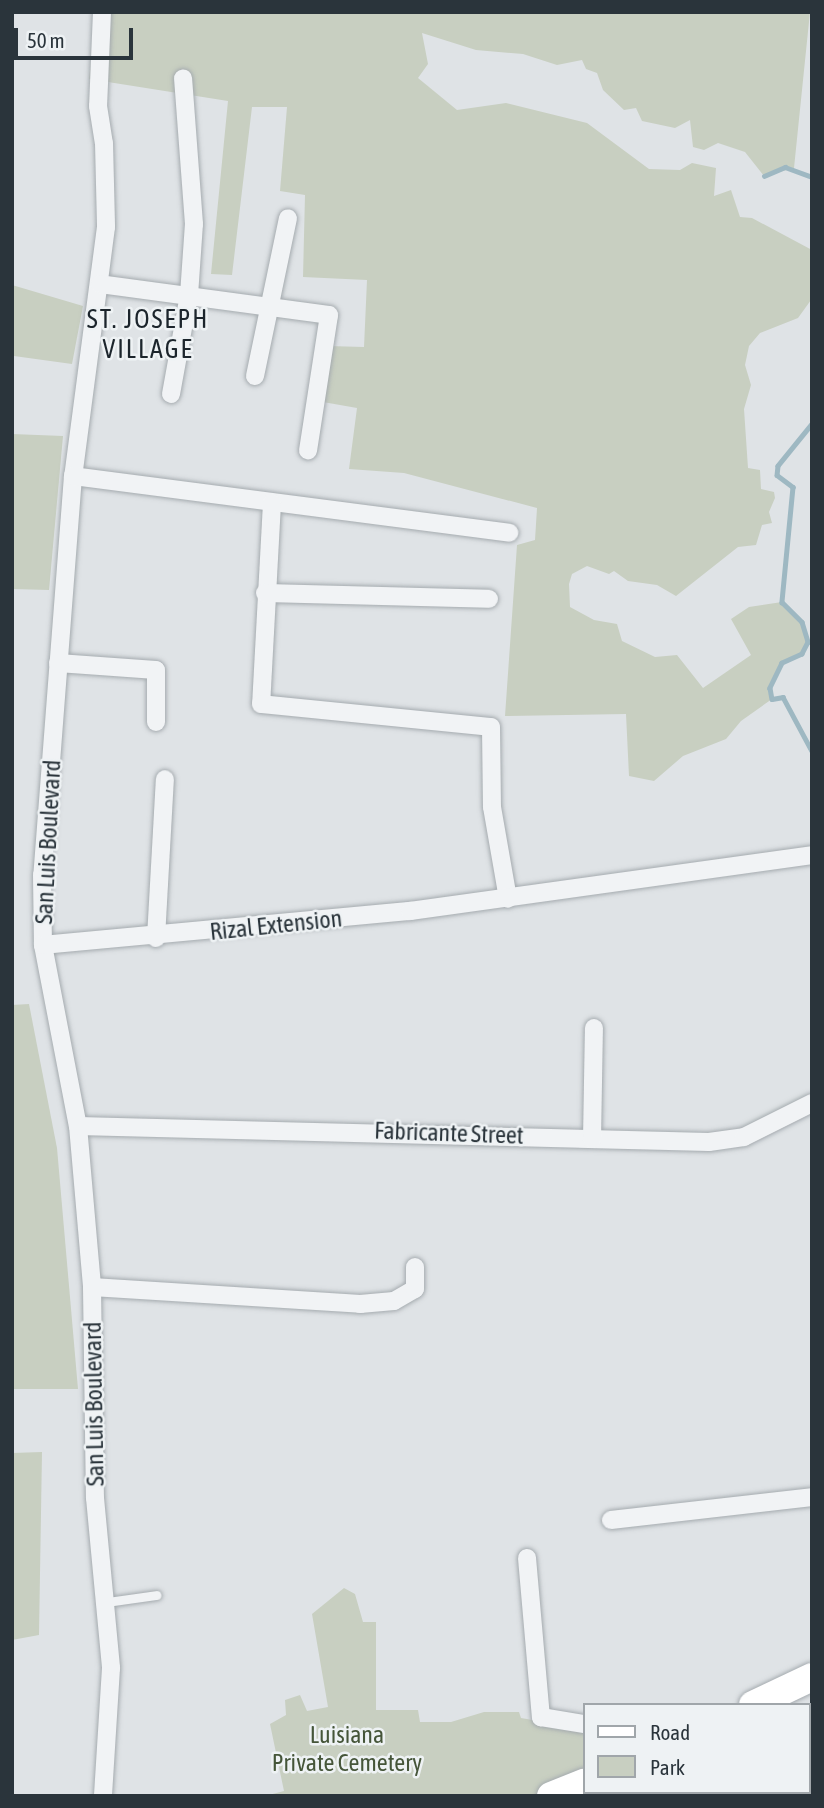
<!DOCTYPE html>
<html>
<head>
<meta charset="utf-8">
<style>
	body { margin:0 }
	#map { position:relative; width:824px; height:1808px; overflow:hidden; background:#dfe3e6; font-family:"Asap Condensed",sans-serif }
	div>[style] { position:absolute }
	[style*='--x'] { left:calc(var(--x)*1px); top:calc(var(--y)*1px); width:calc(var(--w)*1px); rotate:calc(var(--a)*1deg) }
	.green>* { inset:0; background:#c8cfc1 }
	.stream>* { height:4.5px; margin:-2.25px; padding:0 2.25px; transform-origin:2.25px; border-radius:2.25px; background:#9eb8c2 }
	.roads { filter:drop-shadow(0 0 2px #a5abaf) drop-shadow(0 0 2px #a5abaf) }
	.lane>* { height:9px; margin:-4.5px; padding:0 4.5px; transform-origin:4.5px; border-radius:4.5px; background:#f1f3f5 }
	.street>* { height:18px; margin:-9px; padding:0 9px; transform-origin:9px; border-radius:9px; background:#f1f3f5 }
	.primary>* { height:28px; margin:-14px; padding:0 14px; transform-origin:14px; border-radius:14px; background:#fff }
	span { translate:-50% -50%; white-space:nowrap; text-align:center; line-height:1.15; -webkit-text-stroke:5px #eef2f4; paint-order:stroke }
	.street-label { font-size:24px; color:#2a343b }
	.park-label { font-size:24px; color:#455539 }
	.neighbourhood-label { font-size:26px; color:#1c252c; letter-spacing:2px }
	.frame { position:absolute; inset:0; border:14px solid #2a343b; pointer-events:none }
	.legend { position:absolute; left:583px; top:1703px; width:228px; height:91px; box-sizing:border-box; background:#eef2f4; border:2px solid #a0a6aa; margin:0; padding:9px 12px; list-style:none; font-size:21px; color:#2a343b }
	.legend li { display:flex; align-items:center; gap:14px; height:35px }
	.legend b { width:35px; border:2px solid #a0a6aa }
	.scale { position:absolute; left:14px; top:28px; width:119px; height:32px; box-sizing:border-box; border:4px solid #2a343b; border-top:0; padding-left:9px; font-size:21px; line-height:24px; white-space:nowrap; color:#2a343b; -webkit-text-stroke:5px #eef2f4; paint-order:stroke }
</style>
</head>
<body>
<div id="map">
	<div class="green">
		<div style="clip-path:polygon(106px 12px,810px 12px,794px 168px,764px 176px,745px 152px,718px 143px,704px 150px,693px 147px,690px 120px,675px 128px,642px 121px,636px 108px,624px 110px,603px 90px,597px 73px,586px 69px,582px 60px,557px 65px,523px 54px,476px 50px,422px 33px,428px 64px,418px 78px,457px 110px,506px 103px,587px 123px,649px 169px,680px 170px,692px 163px,716px 168px,714px 196px,731px 190px,740px 217px,752px 218px,812px 250px,811px 300px,798px 318px,760px 333px,749px 346px,745px 365px,751px 385px,744px 409px,748px 468px,760px 470px,761px 489px,774px 492px,775px 498px,769px 512px,772px 523px,762px 525px,756px 545px,738px 547px,676px 596px,657px 585px,628px 581px,614px 571px,609px 574px,587px 566px,572px 574px,569px 584px,570px 607px,594px 620px,617px 624px,622px 641px,655px 657px,677px 655px,703px 688px,751px 655px,731px 619px,749px 607px,782px 602px,802px 622px,808px 642px,802px 654px,782px 663px,770px 688px,772px 699px,741px 721px,726px 739px,683px 756px,654px 781px,629px 776px,626px 714px,505px 716px,517px 545px,535px 540px,537px 508px,404px 473px,349px 469px,357px 408px,323px 402px,328px 346px,364px 347px,367px 280px,303px 277px,305px 195px,280px 191px,287px 107px,252px 107px,232px 275px,211px 274px,228px 101px,89px 79px,95px 32px)"></div>
		<div style="clip-path:polygon(12px 285px,83px 306px,72px 364px,14px 356px,12px 369px)"></div>
		<div style="clip-path:polygon(12px 434px,63px 436px,49px 590px,12px 589px)"></div>
		<div style="clip-path:polygon(29px 1004px,57px 1148px,78px 1389px,12px 1389px,12px 1005px)"></div>
		<div style="clip-path:polygon(42px 1452px,39px 1635px,12px 1640px,12px 1453px)"></div>
		<div style="clip-path:polygon(344px 1588px,355px 1594px,363px 1622px,376px 1622px,376px 1710px,418px 1710px,420px 1722px,451px 1722px,484px 1712px,519px 1712px,521px 1718px,584px 1729px,584px 1774px,536px 1796px,265px 1796px,284px 1791px,270px 1724px,286px 1715px,285px 1700px,300px 1695px,307px 1711px,328px 1707px,312px 1614px)"></div>
	</div>
	<div class="stream">
		<div style="--x:764;--y:176;--w:23;--a:-23"></div>
		<div style="--x:785;--y:167;--w:29;--a:20"></div>
		<div style="--x:812;--y:424;--w:54;--a:129"></div>
		<div style="--x:778;--y:466;--w:9;--a:96"></div>
		<div style="--x:777;--y:475;--w:20;--a:37"></div>
		<div style="--x:793;--y:487;--w:116;--a:95.5"></div>
		<div style="--x:782;--y:602;--w:28;--a:45"></div>
		<div style="--x:802;--y:622;--w:21;--a:73"></div>
		<div style="--x:808;--y:642;--w:13;--a:117"></div>
		<div style="--x:802;--y:654;--w:22;--a:156"></div>
		<div style="--x:782;--y:663;--w:28;--a:116"></div>
		<div style="--x:770;--y:688;--w:11;--a:80"></div>
		<div style="--x:772;--y:699;--w:11;--a:-10"></div>
		<div style="--x:783;--y:697;--w:61;--a:61.8"></div>
	</div>
	<div class="roads">
		<div class="lane">
			<div style="--x:107;--y:1602;--w:50;--a:-8"></div>
		</div>
		<div class="street">
			<div style="--x:102;--y:12;--w:94;--a:92.4"></div>
			<div style="--x:98;--y:106;--w:37;--a:81"></div>
			<div style="--x:104;--y:143;--w:84;--a:88.6"></div>
			<div style="--x:106;--y:227;--w:251;--a:97.5"></div>
			<div style="--x:73;--y:476;--w:400;--a:94.4"></div>
			<div style="--x:42;--y:875;--w:70;--a:89.2"></div>
			<div style="--x:43;--y:945;--w:184;--a:79.1"></div>
			<div style="--x:78;--y:1126;--w:162;--a:85"></div>
			<div style="--x:92;--y:1287;--w:211;--a:89.2"></div>
			<div style="--x:95;--y:1498;--w:171;--a:84.6"></div>
			<div style="--x:111;--y:1668;--w:128;--a:93.6"></div>
			<div style="--x:100;--y:284;--w:231;--a:7.7"></div>
			<div style="--x:329;--y:315;--w:137;--a:98.8"></div>
			<div style="--x:255;--y:376;--w:161;--a:-78.2"></div>
			<div style="--x:171;--y:394;--w:101;--a:-79.7"></div>
			<div style="--x:189;--y:295;--w:71;--a:-86"></div>
			<div style="--x:194;--y:224;--w:146;--a:-94.3"></div>
			<div style="--x:73;--y:476;--w:440;--a:7.4"></div>
			<div style="--x:272;--y:503;--w:201;--a:93.1"></div>
			<div style="--x:261;--y:704;--w:231;--a:5.7"></div>
			<div style="--x:491;--y:727;--w:80;--a:89.3"></div>
			<div style="--x:492;--y:807;--w:93;--a:80.1"></div>
			<div style="--x:265;--y:593;--w:224;--a:1.5"></div>
			<div style="--x:58;--y:663;--w:98;--a:4.1"></div>
			<div style="--x:156;--y:670;--w:52;--a:90"></div>
			<div style="--x:156;--y:938;--w:159;--a:-86.8"></div>
			<div style="--x:43;--y:945;--w:369;--a:-5.3"></div>
			<div style="--x:410;--y:911;--w:406;--a:-7.9"></div>
			<div style="--x:78;--y:1126;--w:631;--a:1.45"></div>
			<div style="--x:709;--y:1142;--w:35;--a:-8"></div>
			<div style="--x:744;--y:1137;--w:76;--a:-26.6"></div>
			<div style="--x:592;--y:1139;--w:111;--a:-89"></div>
			<div style="--x:92;--y:1287;--w:269;--a:3.6"></div>
			<div style="--x:360;--y:1304;--w:34;--a:-5"></div>
			<div style="--x:394;--y:1301;--w:24;--a:-30"></div>
			<div style="--x:415;--y:1289;--w:22;--a:-90"></div>
			<div style="--x:611;--y:1520;--w:202;--a:-6.5"></div>
			<div style="--x:527;--y:1558;--w:160;--a:85"></div>
			<div style="--x:541;--y:1717;--w:44;--a:9.2"></div>
		</div>
		<div class="primary">
			<div style="--x:753;--y:1705;--w:65;--a:-25.4"></div>
			<div style="--x:551;--y:1796;--w:35;--a:-22"></div>
		</div>
	</div>
	<div class="street-label">
		<span style="left:48px;top:842px;rotate:-87deg">San Luis Boulevard</span>
		<span style="left:276px;top:925px;rotate:-6deg">Rizal Extension</span>
		<span style="left:449px;top:1133px;rotate:2deg">Fabricante Street</span>
		<span style="left:94px;top:1404px;rotate:-91deg">San Luis Boulevard</span>
	</div>
	<div class="park-label">
		<span style="left:347px;top:1749px">Luisiana<br>Private Cemetery</span>
	</div>
	<div class="neighbourhood-label">
		<span style="left:148px;top:335px">ST. JOSEPH<br>VILLAGE</span>
	</div>
	<div class="frame"></div>
	<ul class="legend">
	<li><b style="height:9px;background:#fff"></b>Road</li>
	<li><b style="height:19px;background:#c8cfc1"></b>Park</li>
	</ul>
	<div class="scale">50 m</div>
</div>
</body>
</html>
